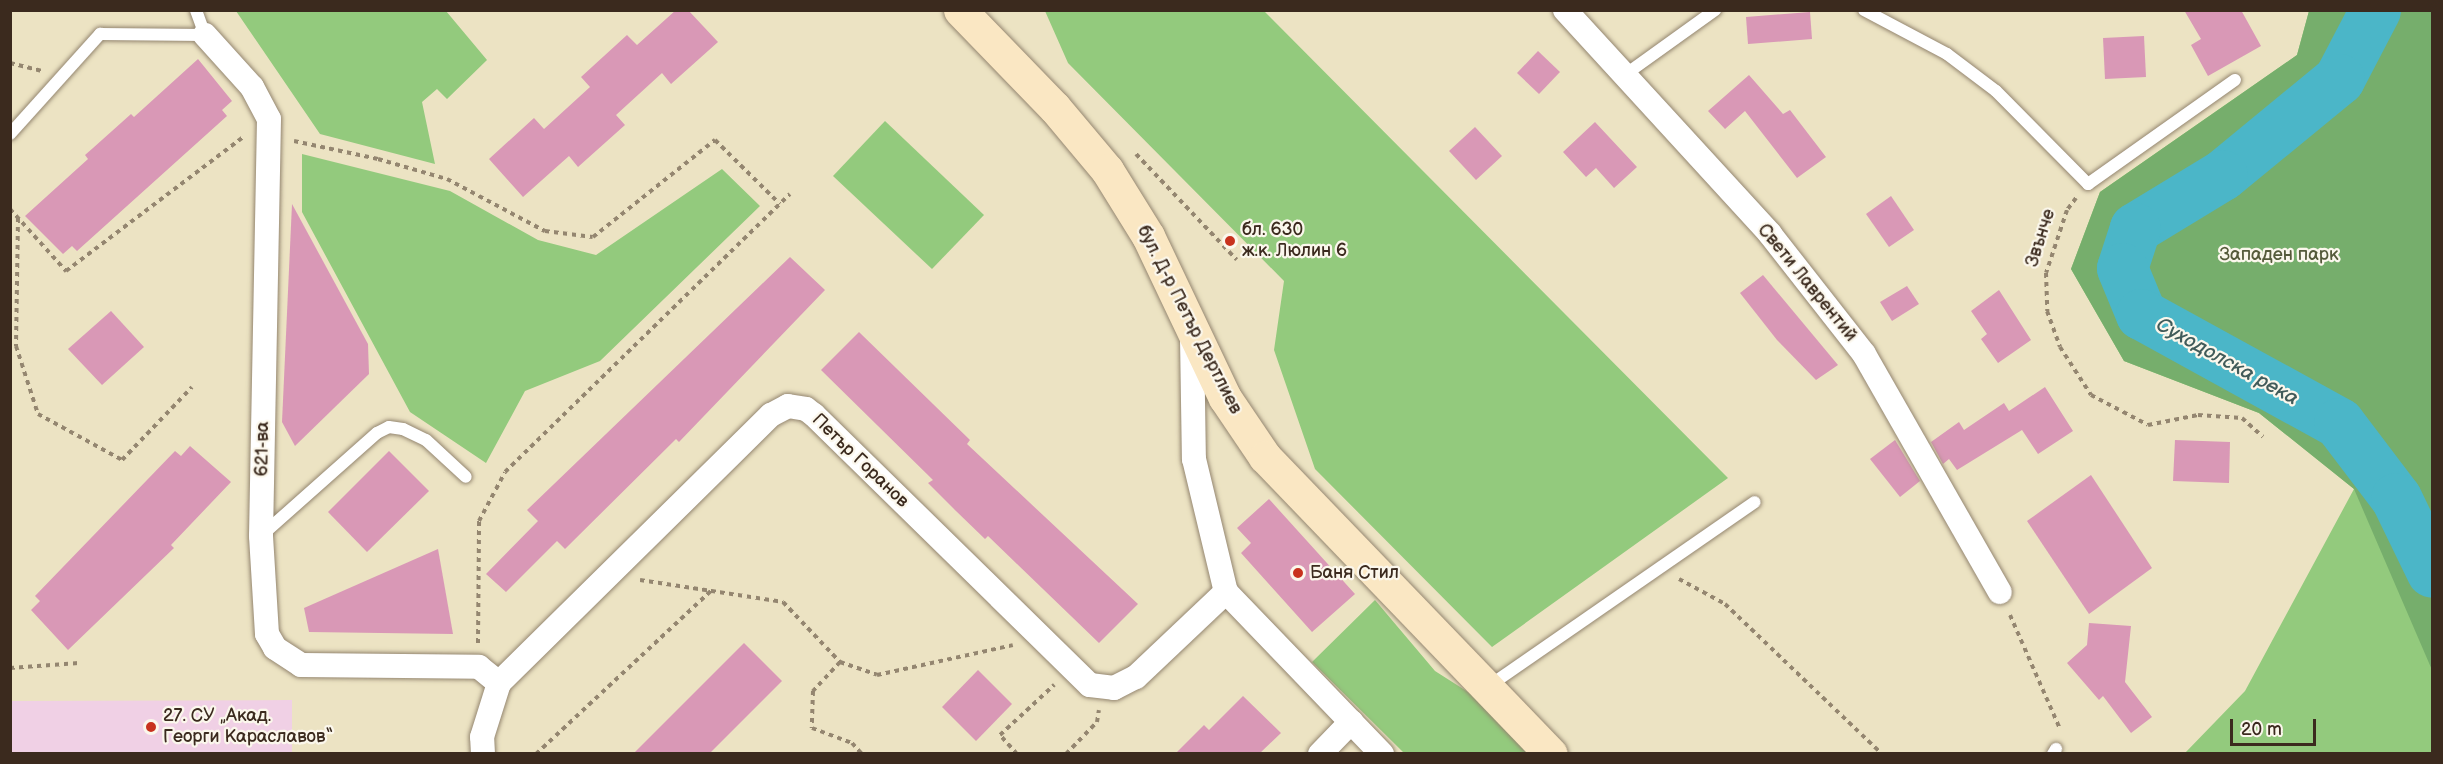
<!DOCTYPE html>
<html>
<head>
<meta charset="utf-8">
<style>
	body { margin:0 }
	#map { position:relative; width:2443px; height:764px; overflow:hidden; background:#ece3c3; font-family:"Balsamiq Sans",sans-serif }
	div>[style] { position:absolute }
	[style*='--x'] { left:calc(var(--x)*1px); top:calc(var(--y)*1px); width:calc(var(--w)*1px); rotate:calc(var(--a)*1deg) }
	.built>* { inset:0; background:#f0d0e5 }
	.green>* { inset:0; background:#93ca7d }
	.forest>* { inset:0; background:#76ae6c }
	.river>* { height:51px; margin:-25.5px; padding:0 25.5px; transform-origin:25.5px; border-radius:25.5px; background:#4bb6c8 }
	.building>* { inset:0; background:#d998b6 }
	.path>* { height:4px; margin-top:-2px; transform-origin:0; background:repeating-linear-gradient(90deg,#948670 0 4.5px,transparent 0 9px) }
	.roads { filter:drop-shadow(0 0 2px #948670) drop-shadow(0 0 2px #948670) }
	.lane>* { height:12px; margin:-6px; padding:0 6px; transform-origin:6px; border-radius:6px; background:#fff }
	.street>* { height:24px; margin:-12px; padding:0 12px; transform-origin:12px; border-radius:12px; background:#fff }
	.secondary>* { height:33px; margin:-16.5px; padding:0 16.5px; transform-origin:16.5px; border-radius:16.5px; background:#fae7c3 }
	.dots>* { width:16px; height:16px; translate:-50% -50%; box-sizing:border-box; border:3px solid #fbf7ec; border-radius:50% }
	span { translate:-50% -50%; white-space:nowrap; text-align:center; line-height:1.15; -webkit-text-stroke:4.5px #fbf7ec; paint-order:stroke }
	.poi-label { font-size:18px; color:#3b2a1e }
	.left { translate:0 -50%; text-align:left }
	.street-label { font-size:18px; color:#3b2a1e }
	.park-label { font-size:18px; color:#555a3a }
	.water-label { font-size:20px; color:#415b5a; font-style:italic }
	.frame { position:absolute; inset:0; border:12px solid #3b2a1e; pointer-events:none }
	.scale { position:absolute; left:2230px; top:719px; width:86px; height:27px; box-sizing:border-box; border:3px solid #3b2a1e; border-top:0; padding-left:8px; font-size:18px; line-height:21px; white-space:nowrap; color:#3b2a1e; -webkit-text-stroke:4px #fbf7ec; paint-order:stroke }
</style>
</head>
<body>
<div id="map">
	<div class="built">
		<div style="clip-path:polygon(292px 700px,292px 753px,11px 753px,11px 701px)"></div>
	</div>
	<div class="green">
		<div style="clip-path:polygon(236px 11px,446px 11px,487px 60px,447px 99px,437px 89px,422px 102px,435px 164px,320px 134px)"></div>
		<div style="clip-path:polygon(1045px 11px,1264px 11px,1728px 478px,1492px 647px,1315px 469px,1274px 350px,1284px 281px,1068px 63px)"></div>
		<div style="clip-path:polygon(2309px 11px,2432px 11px,2432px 753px,2185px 753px,2245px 691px,2354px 489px,2259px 413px,2124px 361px,2071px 269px,2100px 192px,2297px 55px)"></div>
		<div style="clip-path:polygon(885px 121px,984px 215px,932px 269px,833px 176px)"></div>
		<div style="clip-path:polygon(302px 154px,450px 191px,538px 240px,596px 255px,722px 169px,760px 206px,600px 361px,525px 391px,486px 463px,410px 412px,302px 212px)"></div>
		<div style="clip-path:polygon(1375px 600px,1435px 671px,1479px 699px,1530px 753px,1404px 753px,1312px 662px)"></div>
	</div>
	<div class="forest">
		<div style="clip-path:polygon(2309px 11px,2432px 11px,2432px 670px,2354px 489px,2259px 413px,2124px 361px,2071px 269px,2100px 192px,2297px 55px)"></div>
	</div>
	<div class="river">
		<div style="--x:2375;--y:10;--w:78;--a:117.6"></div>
		<div style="--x:2339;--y:79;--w:151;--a:140.6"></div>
		<div style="--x:2222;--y:175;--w:102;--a:148.7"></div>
		<div style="--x:2135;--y:228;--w:42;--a:108"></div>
		<div style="--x:2122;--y:268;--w:50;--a:67.6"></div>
		<div style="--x:2141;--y:314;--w:226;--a:28.8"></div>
		<div style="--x:2339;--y:423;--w:94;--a:52.8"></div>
		<div style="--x:2396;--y:498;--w:82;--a:64.1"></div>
	</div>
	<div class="building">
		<div style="clip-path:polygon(676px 10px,688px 10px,718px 42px,671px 84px,662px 73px,616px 115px,625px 125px,578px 167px,569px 156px,523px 197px,489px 159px,534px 118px,544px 129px,590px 87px,581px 77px,627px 35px,637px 45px)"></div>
		<div style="clip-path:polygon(2184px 10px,2241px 10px,2261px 46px,2208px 76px,2191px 45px,2201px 39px)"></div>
		<div style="clip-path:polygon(1810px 12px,1812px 39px,1748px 44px,1746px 17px)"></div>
		<div style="clip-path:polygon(2144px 36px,2146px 77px,2105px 79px,2103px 38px)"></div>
		<div style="clip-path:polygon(1538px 51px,1560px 72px,1539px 94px,1517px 73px)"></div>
		<div style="clip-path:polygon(198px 59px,232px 101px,222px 110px,227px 116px,77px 251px,72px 246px,63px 254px,25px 216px,88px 159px,85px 155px,93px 148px,131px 114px,134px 117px)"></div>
		<div style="clip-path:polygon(1749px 75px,1783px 114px,1790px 110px,1826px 157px,1797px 178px,1745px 111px,1725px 129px,1708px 111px)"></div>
		<div style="clip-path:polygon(1595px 122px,1637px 167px,1614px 188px,1596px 168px,1586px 177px,1563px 152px)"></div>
		<div style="clip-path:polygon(1475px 127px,1502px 156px,1476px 180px,1449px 151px)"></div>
		<div style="clip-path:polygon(1891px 196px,1914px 230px,1889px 247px,1866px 214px)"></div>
		<div style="clip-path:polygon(292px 204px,368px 344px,369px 374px,295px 446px,282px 422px)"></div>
		<div style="clip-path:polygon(790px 257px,825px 290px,679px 442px,676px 439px,565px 549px,557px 541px,506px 592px,486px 574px,538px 521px,527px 510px)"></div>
		<div style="clip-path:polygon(1763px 275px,1838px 365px,1816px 380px,1777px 340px,1740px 293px)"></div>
		<div style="clip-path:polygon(1907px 286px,1919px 304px,1892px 321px,1880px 302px)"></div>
		<div style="clip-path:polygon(1999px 290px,2031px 340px,1998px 363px,1981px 339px,1987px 334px,1971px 311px)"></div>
		<div style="clip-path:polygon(111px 311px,144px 347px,102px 385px,68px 349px)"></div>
		<div style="clip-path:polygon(859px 332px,970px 440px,967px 444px,1138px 604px,1099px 643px,988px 536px,985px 539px,956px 511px,928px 483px,933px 480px,821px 370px)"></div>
		<div style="clip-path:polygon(2045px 387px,2073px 431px,2038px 454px,2022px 430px,1957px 470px,1949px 459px,1943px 464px,1931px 442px,1959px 422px,1964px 430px,2004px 403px,2009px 411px)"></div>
		<div style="clip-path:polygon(1895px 440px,1920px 481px,1900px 497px,1870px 459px)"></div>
		<div style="clip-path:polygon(2175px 440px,2230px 442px,2229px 483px,2173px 481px)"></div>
		<div style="clip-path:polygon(190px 446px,231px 482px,171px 545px,174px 548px,68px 650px,31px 610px,40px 601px,35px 596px,175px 451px,181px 456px)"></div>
		<div style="clip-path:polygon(389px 451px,429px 491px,367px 552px,328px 512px)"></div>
		<div style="clip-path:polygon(2091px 475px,2152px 568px,2089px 614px,2027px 521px)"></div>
		<div style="clip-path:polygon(1269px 499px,1355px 594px,1312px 632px,1241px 553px,1251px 543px,1237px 528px)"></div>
		<div style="clip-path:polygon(438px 549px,453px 634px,309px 632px,304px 608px)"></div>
		<div style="clip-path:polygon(2089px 623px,2131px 626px,2125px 682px,2152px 717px,2131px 733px,2103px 696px,2099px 700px,2067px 663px,2087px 645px)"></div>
		<div style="clip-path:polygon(744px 643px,782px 681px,710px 753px,634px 753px)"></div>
		<div style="clip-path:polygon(978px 670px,1012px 704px,976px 741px,942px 707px)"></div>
		<div style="clip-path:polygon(1243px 696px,1281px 733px,1260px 753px,1176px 753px,1204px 725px,1209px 730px)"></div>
	</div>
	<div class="path">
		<div style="--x:10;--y:63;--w:32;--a:14"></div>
		<div style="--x:294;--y:141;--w:86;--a:12.1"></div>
		<div style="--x:378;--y:159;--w:72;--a:16.2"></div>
		<div style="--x:447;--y:179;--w:111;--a:28"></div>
		<div style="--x:545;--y:231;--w:48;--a:7.1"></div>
		<div style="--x:593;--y:237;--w:156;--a:-38.5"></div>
		<div style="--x:715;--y:140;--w:91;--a:44.6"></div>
		<div style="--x:1136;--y:154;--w:146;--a:46.4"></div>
		<div style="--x:2076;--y:198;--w:15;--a:127"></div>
		<div style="--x:2067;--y:210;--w:66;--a:108.4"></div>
		<div style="--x:2046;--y:273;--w:38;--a:88"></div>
		<div style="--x:2047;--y:311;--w:38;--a:70"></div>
		<div style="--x:2060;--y:347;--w:57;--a:57.1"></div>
		<div style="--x:2091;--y:395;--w:64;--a:27.8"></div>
		<div style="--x:2148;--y:425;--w:51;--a:-11.3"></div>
		<div style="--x:2198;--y:415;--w:44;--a:3.9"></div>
		<div style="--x:2242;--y:418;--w:28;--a:42"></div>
		<div style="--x:10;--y:209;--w:84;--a:47.9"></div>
		<div style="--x:66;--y:271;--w:222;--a:-37.1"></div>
		<div style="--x:18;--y:218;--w:128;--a:90.9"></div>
		<div style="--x:16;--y:346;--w:71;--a:72.1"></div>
		<div style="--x:38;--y:414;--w:96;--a:28.7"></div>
		<div style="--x:122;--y:460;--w:101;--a:-46.2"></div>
		<div style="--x:1679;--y:579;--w:52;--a:28.5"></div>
		<div style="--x:1725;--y:604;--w:217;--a:43.7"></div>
		<div style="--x:640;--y:580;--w:145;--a:8.7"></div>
		<div style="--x:783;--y:602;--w:83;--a:46.5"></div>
		<div style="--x:840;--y:662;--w:39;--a:19"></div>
		<div style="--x:877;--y:675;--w:139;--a:-12.4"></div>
		<div style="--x:2010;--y:615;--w:124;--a:66.3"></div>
		<div style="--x:478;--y:643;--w:122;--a:-89.5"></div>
		<div style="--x:479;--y:521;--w:55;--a:-62"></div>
		<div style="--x:505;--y:472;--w:398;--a:-44.3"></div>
		<div style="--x:840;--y:662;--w:40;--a:133"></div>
		<div style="--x:813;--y:691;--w:37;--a:92"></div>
		<div style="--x:812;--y:728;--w:43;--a:20.6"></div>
		<div style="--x:852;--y:743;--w:15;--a:48"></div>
		<div style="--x:10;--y:668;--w:69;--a:-4.1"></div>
		<div style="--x:536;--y:754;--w:239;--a:-43"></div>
		<div style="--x:1017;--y:754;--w:25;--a:-132"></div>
		<div style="--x:1000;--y:735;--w:74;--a:-42.8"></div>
		<div style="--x:1066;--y:754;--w:45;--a:-45.9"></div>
		<div style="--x:1097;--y:722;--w:12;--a:-81"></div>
	</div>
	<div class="roads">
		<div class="lane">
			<div style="--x:1864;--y:10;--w:94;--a:27.9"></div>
			<div style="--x:1947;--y:54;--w:61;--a:37.1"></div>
			<div style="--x:1996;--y:91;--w:131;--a:45.3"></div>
			<div style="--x:2088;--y:184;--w:180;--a:-35.3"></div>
			<div style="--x:1626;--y:74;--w:110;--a:-35.7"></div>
			<div style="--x:10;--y:134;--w:135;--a:-48"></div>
			<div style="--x:100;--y:34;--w:105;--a:0.5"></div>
			<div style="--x:205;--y:35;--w:27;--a:-110"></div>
			<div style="--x:262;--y:535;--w:154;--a:-41.6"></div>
			<div style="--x:377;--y:433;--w:13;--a:-27"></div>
			<div style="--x:389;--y:427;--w:14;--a:8"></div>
			<div style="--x:403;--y:429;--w:25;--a:26"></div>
			<div style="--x:426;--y:440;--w:54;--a:42.8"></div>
			<div style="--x:1489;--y:686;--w:323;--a:-34.7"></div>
			<div style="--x:2053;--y:754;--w:6;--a:-59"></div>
		</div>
		<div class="street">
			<div style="--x:1565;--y:10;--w:304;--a:47.5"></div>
			<div style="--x:1770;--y:234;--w:152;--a:51.9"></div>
			<div style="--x:1864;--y:354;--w:274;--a:60.3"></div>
			<div style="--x:205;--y:35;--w:70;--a:47.9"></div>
			<div style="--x:252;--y:87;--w:36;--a:62"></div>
			<div style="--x:269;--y:119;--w:417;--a:91.1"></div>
			<div style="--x:261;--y:536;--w:98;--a:86.5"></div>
			<div style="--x:267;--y:634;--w:16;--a:60"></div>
			<div style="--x:275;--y:648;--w:31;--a:33"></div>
			<div style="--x:301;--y:665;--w:178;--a:0.6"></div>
			<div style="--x:479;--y:667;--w:26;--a:39"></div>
			<div style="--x:1192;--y:337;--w:122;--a:89.1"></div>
			<div style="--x:1194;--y:459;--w:137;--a:76.5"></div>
			<div style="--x:1226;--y:592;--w:225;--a:46.1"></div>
			<div style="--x:483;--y:754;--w:17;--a:-93"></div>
			<div style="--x:482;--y:737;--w:57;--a:-72.5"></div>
			<div style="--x:499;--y:683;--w:382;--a:-44.6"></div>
			<div style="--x:771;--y:415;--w:19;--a:-28"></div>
			<div style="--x:788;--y:406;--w:18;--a:9"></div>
			<div style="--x:806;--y:409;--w:10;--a:37"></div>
			<div style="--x:814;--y:415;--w:386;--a:44.4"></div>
			<div style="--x:1090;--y:685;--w:24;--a:7"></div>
			<div style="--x:1114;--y:688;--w:25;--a:-27"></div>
			<div style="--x:1136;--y:677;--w:124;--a:-43.4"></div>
			<div style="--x:1320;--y:754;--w:45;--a:-45.9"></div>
		</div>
		<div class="secondary">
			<div style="--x:960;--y:10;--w:136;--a:45.9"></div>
			<div style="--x:1055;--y:108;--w:81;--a:50"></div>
			<div style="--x:1107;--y:170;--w:78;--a:58.2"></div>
			<div style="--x:1148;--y:236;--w:179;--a:64.6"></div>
			<div style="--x:1225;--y:398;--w:71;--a:55.9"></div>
			<div style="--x:1265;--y:457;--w:412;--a:46.1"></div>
		</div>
	</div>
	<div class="dots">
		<div style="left:1230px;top:241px;background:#c8321e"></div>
		<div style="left:1298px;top:573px;background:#c8321e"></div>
		<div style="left:151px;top:727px;background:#c8321e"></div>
	</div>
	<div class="poi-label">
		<span class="left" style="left:1242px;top:241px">бл. 630<br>ж.к. Люлин 6</span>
		<span class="left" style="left:1310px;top:573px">Баня Стил</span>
		<span class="left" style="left:163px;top:727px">27. СУ „Акад.<br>Георги Караславов“</span>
	</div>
	<div class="street-label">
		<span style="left:2041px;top:238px;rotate:-72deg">Звънче</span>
		<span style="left:1807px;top:283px;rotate:51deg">Свети Лаврентий</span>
		<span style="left:1189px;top:320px;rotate:63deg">бул. Д-р Петър Дертлиев</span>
		<span style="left:263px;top:449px;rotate:-89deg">621-ва</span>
		<span style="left:860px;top:461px;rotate:44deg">Петър Горанов</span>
	</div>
	<div class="park-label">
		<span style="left:2279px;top:255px">Западен парк</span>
	</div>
	<div class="water-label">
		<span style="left:2227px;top:362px;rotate:29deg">Суходолска река</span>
	</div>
	<div class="frame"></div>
	<div class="scale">20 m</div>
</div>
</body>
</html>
